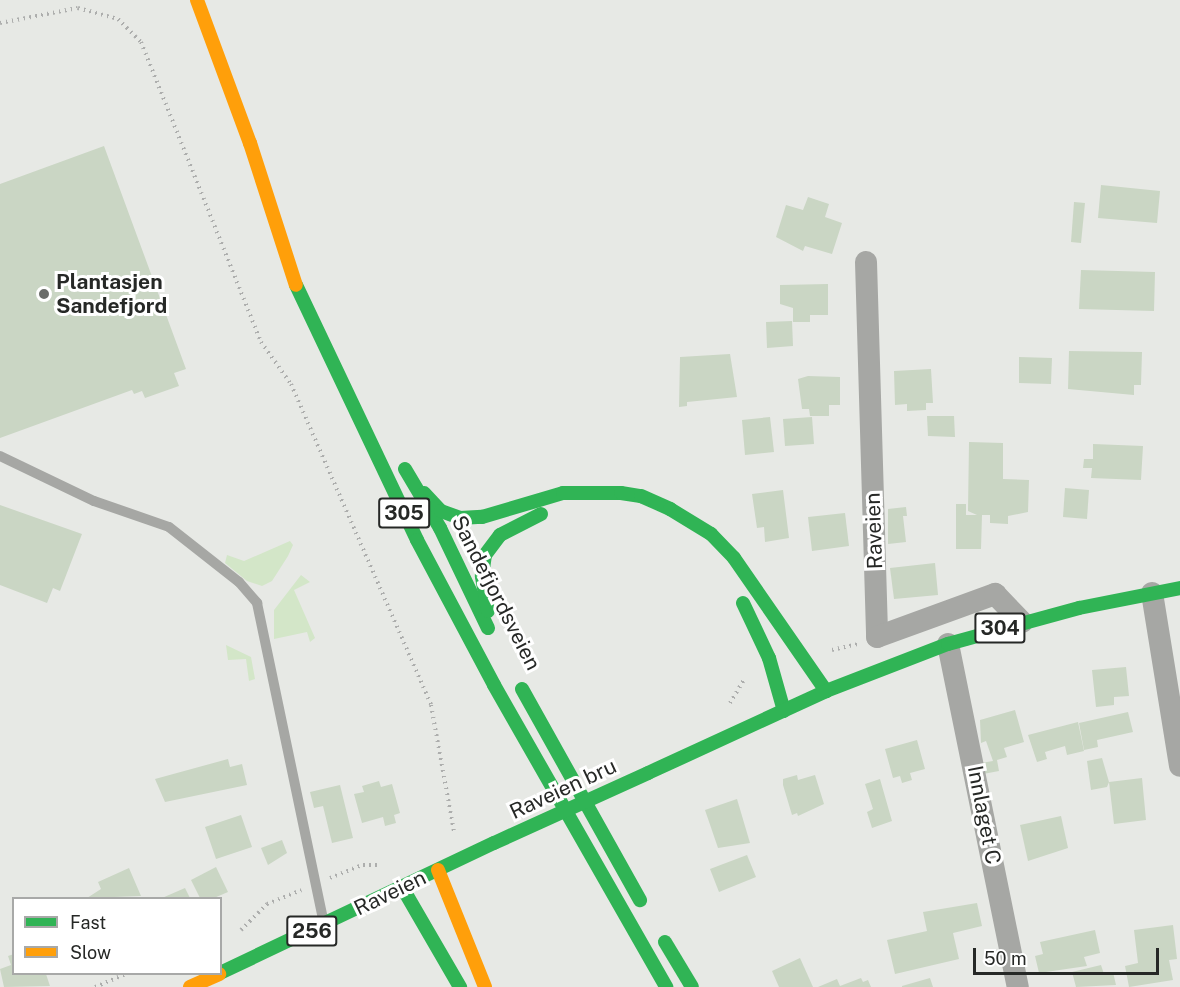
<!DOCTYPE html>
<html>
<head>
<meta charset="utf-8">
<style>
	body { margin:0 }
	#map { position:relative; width:1180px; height:987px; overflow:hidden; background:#e7e9e5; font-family:"Public Sans",sans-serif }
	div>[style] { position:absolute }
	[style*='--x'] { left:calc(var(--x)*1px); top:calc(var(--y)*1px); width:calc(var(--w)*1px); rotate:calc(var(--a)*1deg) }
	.green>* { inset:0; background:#d3e6c8 }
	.building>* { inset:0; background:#cad6c4 }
	.path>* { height:4px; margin-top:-2px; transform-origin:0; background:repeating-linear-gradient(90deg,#adaead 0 1.5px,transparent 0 6px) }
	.lane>* { height:10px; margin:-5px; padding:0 5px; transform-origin:5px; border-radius:5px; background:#a6a7a4 }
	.street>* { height:22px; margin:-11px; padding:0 11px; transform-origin:11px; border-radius:11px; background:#a6a7a4 }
	.fast>* { height:14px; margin:-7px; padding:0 7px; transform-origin:7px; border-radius:7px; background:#30b455 }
	.slow>* { height:14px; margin:-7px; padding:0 7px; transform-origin:7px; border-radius:7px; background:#ff9f0a }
	.fast-bridge>* { height:14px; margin:-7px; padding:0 7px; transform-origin:7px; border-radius:7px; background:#30b455 }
	.dots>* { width:16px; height:16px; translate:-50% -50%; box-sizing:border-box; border:3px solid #fff; border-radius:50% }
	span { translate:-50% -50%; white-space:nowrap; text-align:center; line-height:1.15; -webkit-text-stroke:6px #fff; paint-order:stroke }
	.shield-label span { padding:2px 4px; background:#fff; border:2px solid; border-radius:4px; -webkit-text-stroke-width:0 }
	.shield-label { font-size:20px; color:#262826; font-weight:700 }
	.poi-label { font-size:21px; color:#262826; font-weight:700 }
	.left { translate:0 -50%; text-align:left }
	.street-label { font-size:21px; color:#262826 }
	.legend { position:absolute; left:12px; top:897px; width:210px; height:78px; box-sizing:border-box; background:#fff; border:2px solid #a8a9a8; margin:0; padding:8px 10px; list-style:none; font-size:18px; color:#262826 }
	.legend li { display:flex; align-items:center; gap:12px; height:30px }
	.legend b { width:30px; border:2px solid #a8a9a8 }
	.scale { position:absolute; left:973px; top:948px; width:186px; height:27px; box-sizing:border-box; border:3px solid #262826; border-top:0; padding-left:8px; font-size:18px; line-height:21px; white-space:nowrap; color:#262826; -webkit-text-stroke:4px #fff; paint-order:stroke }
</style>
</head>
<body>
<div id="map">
	<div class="green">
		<div style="clip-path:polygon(290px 541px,293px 545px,288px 556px,272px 581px,262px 586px,247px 581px,225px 563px,227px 555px,244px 561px)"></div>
		<div style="clip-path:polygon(301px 575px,310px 582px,294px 590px,315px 638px,310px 642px,307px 632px,274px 639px,274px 610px)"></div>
		<div style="clip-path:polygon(226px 645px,251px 657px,255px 679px,249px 681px,246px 659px,228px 660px)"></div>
	</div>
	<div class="building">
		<div style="clip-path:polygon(104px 146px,186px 369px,174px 373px,179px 386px,145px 398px,142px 391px,134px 394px,132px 390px,0 438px,0 184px)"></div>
		<div style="clip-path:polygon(1101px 185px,1160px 191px,1157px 223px,1098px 218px)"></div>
		<div style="clip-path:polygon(808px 197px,829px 204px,825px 217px,842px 223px,832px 254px,805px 246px,803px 251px,776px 237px,786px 205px,803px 210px)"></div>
		<div style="clip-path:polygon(1074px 202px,1085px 203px,1081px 243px,1071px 242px)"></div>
		<div style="clip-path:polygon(1081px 270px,1155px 272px,1154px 311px,1079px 309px)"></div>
		<div style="clip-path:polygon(828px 284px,828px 315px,810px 315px,810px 322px,793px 322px,793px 308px,780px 304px,780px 285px)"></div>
		<div style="clip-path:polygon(792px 321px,793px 346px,767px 348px,766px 322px)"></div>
		<div style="clip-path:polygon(1069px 351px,1142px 352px,1141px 385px,1134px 385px,1134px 395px,1068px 389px)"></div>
		<div style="clip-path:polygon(730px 354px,737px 397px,687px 402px,687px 406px,679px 407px,680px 357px)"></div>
		<div style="clip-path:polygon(1019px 357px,1052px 358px,1051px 384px,1019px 383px)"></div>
		<div style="clip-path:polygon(931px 369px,933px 403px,926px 403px,926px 410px,907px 411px,907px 404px,895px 405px,894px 371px)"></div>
		<div style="clip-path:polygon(808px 376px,840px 377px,840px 405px,829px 405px,829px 416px,810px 416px,809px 409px,802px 409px,798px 379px)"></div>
		<div style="clip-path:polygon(927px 416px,954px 416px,955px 437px,928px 436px)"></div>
		<div style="clip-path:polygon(770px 417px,774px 452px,745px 455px,742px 420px)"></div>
		<div style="clip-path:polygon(812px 417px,814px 444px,785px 446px,783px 419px)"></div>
		<div style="clip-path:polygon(969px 442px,1003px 443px,1003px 479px,1029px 480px,1028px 512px,1008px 516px,1008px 524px,990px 523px,990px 515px,982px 515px,981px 549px,956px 549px,956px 504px,966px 504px,966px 515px,977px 515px,968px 511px)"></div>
		<div style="clip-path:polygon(1093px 444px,1143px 446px,1141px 480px,1091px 478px,1092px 468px,1083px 468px,1084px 459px,1093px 459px)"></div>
		<div style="clip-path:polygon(1065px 488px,1089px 490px,1087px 519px,1063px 517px)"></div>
		<div style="clip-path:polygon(783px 490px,789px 538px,765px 542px,764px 527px,757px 528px,752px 494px)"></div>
		<div style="clip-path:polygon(0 505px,82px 534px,60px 591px,53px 588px,47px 603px,0 585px)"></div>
		<div style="clip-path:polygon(906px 507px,907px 516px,903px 516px,906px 542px,888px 544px,888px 509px)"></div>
		<div style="clip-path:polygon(845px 513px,849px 546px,812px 551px,808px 517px)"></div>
		<div style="clip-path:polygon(935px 563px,938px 595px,894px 599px,890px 568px)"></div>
		<div style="clip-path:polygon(1126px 667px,1129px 696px,1114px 697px,1114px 705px,1096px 707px,1092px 670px)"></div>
		<div style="clip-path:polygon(1015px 710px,1024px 742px,1004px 748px,1007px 757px,997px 760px,999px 771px,983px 774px,981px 763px,993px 761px,986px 741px,981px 743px,980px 720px)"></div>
		<div style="clip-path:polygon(1128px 712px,1133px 732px,1097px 740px,1098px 747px,1084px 750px,1079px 723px)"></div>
		<div style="clip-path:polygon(1078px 722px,1084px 751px,1067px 755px,1065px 746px,1045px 752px,1047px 759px,1037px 762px,1028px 735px)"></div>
		<div style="clip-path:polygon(917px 740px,925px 769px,910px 773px,912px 780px,902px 783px,900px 776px,893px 778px,885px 749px)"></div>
		<div style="clip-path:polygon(1102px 758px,1109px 782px,1107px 787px,1091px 790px,1087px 761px)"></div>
		<div style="clip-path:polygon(228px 759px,230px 767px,242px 764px,247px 785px,165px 802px,155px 779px)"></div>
		<div style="clip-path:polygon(797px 775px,798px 780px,815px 775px,824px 804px,798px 816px,797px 813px,792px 815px,783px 785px,783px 779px)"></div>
		<div style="clip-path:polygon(1142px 778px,1146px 820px,1114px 824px,1109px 782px)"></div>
		<div style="clip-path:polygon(880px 779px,892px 821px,872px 828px,867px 812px,873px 809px,865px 784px)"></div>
		<div style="clip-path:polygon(379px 781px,381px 787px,392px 784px,400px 813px,394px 815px,396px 823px,385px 826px,383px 817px,362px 823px,354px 794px,364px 792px,362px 786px)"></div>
		<div style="clip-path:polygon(340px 785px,353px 838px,332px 843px,323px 806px,314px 808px,310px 792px)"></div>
		<div style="clip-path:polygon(737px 799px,750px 843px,718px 848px,705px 810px)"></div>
		<div style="clip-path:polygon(241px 815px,252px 847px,216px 859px,205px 827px)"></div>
		<div style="clip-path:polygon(1061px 816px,1068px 848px,1028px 861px,1020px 825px)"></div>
		<div style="clip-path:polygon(282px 840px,287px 853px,268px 865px,261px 848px)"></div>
		<div style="clip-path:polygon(747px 855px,756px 877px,719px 892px,710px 869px)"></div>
		<div style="clip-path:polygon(216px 867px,228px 892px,214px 898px,200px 898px,191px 880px)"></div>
		<div style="clip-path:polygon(129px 868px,141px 896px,87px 898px,101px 889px,98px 882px)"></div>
		<div style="clip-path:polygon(185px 888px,190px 898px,162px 898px)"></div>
		<div style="clip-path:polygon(977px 903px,982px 926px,953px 933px,959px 959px,895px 974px,887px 940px,927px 931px,923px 912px)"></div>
		<div style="clip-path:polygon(1173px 925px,1177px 959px,1169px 960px,1173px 980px,1129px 987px,1125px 966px,1138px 963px,1134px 930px)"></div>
		<div style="clip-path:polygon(1095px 930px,1100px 953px,1084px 957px,1087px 966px,1039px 973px,1035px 956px,1043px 954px,1040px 942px)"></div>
		<div style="clip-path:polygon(14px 954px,14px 974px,46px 974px,50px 986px,4px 987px,0 969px,11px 965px,8px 956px)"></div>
		<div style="clip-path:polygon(800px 958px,813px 987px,779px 987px,772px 971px)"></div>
		<div style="clip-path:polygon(1101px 965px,1104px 974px,1113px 972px,1116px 985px,1076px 987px,1072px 972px)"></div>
		<div style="clip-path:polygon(861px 978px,863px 982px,868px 980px,871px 987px,818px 987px,837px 979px,840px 986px)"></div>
		<div style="clip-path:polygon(930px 978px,933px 987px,902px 987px,902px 986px)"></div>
	</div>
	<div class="path">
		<div style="--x:0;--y:23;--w:79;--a:-10.9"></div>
		<div style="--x:78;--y:8;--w:41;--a:15.4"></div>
		<div style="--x:118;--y:19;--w:33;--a:45"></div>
		<div style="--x:141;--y:42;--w:323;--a:68.2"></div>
		<div style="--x:261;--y:342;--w:52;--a:54.5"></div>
		<div style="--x:291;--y:384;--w:350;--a:66.4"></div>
		<div style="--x:431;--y:705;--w:129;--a:79.7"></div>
		<div style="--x:832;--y:650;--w:26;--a:-13"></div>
		<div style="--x:730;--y:703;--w:29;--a:-59"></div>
		<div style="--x:330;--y:878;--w:35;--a:-22"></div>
		<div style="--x:363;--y:865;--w:17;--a:0"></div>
		<div style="--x:241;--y:930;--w:37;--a:-45"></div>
		<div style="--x:267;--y:904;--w:37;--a:-22"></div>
		<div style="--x:95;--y:987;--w:33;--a:-23"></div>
	</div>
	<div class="lane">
		<div style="--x:0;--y:456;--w:104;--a:25.6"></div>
		<div style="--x:94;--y:501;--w:79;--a:19.1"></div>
		<div style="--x:169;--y:527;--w:89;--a:38.2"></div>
		<div style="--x:239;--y:582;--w:28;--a:49"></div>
		<div style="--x:257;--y:603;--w:323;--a:78.2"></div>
	</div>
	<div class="street">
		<div style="--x:866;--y:262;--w:375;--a:88.3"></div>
		<div style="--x:877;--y:637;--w:126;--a:-20"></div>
		<div style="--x:995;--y:594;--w:39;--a:46"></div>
		<div style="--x:1152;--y:593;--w:175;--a:80.8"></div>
		<div style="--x:948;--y:644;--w:350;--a:78.5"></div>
	</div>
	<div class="fast">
		<div style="--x:296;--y:285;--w:282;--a:64.6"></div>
		<div style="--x:417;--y:540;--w:164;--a:62"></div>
		<div style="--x:494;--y:685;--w:348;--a:60.3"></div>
		<div style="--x:405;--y:469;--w:69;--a:59.3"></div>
		<div style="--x:440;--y:528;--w:111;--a:64.4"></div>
		<div style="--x:424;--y:493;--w:25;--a:47"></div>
		<div style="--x:441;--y:511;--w:20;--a:20"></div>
		<div style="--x:460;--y:518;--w:22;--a:-3"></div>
		<div style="--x:482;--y:517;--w:84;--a:-16.5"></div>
		<div style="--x:563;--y:493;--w:58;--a:0"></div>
		<div style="--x:621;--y:493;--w:20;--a:9"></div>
		<div style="--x:641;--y:496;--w:32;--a:24"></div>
		<div style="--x:670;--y:509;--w:48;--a:31.4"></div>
		<div style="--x:711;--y:534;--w:33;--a:46"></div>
		<div style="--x:734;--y:558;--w:162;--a:55.3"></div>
		<div style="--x:743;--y:603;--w:61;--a:64.7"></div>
		<div style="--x:769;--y:658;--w:55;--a:74.2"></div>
		<div style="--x:488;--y:611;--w:36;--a:-100"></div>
		<div style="--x:482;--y:576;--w:21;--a:-82"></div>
		<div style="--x:485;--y:555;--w:25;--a:-53"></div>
		<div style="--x:500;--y:535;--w:46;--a:-27.1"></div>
		<div style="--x:522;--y:689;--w:242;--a:60.8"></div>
		<div style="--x:648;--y:773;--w:196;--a:-24.7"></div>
		<div style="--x:826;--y:691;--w:131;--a:-21.1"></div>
		<div style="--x:948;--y:644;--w:136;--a:-15.4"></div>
		<div style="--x:1079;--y:608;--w:103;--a:-11.2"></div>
		<div style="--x:402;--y:887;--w:116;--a:59.9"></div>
		<div style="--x:665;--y:942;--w:52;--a:59"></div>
		<div style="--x:220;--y:973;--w:303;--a:-25.4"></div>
	</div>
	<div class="slow">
		<div style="--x:197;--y:0;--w:153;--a:69.7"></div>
		<div style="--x:250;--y:143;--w:149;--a:72.1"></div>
		<div style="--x:438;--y:870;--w:126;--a:68.1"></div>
		<div style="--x:190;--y:987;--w:32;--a:-24"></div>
	</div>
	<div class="fast-bridge">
		<div style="--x:494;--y:843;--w:169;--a:-24.4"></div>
	</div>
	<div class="dots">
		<div style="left:44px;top:294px;background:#6a6c69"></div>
	</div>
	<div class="shield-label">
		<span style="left:404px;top:513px">305</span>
		<span style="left:1000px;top:628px">304</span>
		<span style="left:312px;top:931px">256</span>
	</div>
	<div class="poi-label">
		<span class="left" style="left:56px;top:294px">Plantasjen<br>Sandefjord</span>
	</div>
	<div class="street-label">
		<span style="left:874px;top:531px;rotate:-92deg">Raveien</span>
		<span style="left:496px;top:593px;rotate:63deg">Sandefjordsveien</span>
		<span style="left:563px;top:789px;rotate:-25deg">Raveien bru</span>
		<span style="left:984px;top:815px;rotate:79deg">Innlaget C</span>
		<span style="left:390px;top:893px;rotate:-26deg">Raveien</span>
	</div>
	<ul class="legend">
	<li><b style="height:8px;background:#30b455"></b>Fast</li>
	<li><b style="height:8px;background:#ff9f0a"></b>Slow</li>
	</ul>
	<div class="scale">50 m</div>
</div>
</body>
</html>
